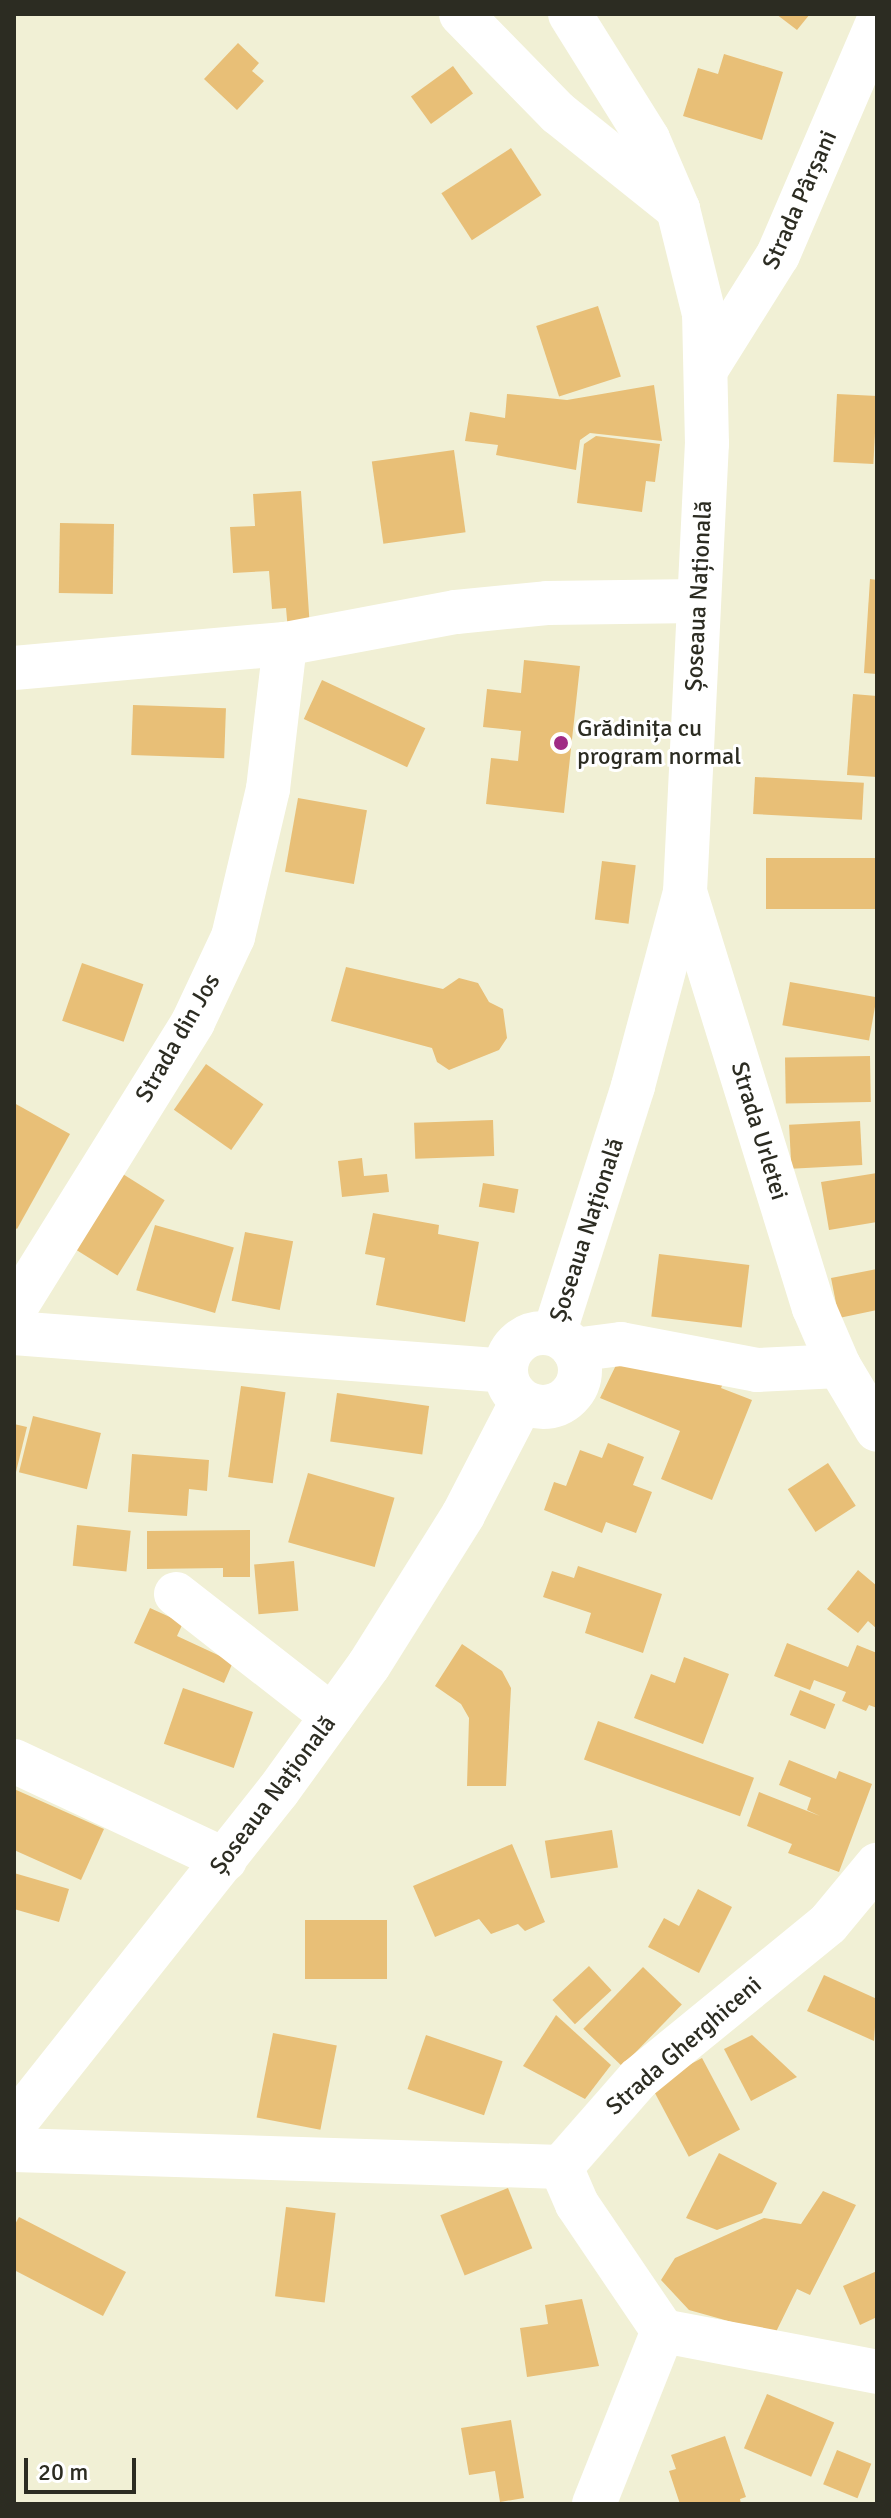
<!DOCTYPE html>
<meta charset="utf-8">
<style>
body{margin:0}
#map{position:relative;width:891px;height:2518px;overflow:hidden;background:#f1f0d5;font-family:Signika,sans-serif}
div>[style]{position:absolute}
.building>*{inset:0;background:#e8bf77;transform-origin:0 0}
.street>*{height:44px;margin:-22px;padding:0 22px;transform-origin:22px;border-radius:22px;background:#fff}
.secondary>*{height:44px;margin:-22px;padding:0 22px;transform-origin:22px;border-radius:22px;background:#fff}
.secondary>.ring{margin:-22px;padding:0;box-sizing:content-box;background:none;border:44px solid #fff;border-radius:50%}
.dots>*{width:22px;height:22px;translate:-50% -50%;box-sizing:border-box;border:4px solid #fff;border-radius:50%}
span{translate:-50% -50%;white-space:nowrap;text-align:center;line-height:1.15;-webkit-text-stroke:6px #fff;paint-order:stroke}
.street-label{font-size:24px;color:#2c2c22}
.poi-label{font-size:24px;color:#2c2c22}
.left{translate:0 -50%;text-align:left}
.frame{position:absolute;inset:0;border:16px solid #2c2c22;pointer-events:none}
.scale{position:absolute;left:24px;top:2458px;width:112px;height:36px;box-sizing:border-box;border:4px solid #2c2c22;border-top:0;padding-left:10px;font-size:24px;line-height:28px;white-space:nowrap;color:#2c2c22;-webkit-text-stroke:6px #fff;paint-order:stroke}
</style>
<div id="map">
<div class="building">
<i style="clip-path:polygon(776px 14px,810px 14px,797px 30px)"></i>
<i style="clip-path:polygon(238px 43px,259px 63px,252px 71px,264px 81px,237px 110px,204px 79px)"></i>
<i style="clip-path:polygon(724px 54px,783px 72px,762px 140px,683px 116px,698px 68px,718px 74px)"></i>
<i style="left:453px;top:66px;width:34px;height:52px;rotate:54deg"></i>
<i style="left:511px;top:148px;width:56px;height:83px;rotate:57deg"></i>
<i style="left:598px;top:306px;width:74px;height:65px;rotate:72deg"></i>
<i style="clip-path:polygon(654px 385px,662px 441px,590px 433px,580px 440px,576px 470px,496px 455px,498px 445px,465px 441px,470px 412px,505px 418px,507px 394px,567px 400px)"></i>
<i style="left:837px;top:394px;width:40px;height:68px;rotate:3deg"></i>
<i style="clip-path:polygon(596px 436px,660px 444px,655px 482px,646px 481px,642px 512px,577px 503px,584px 444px)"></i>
<i style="left:454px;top:450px;width:83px;height:83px;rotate:82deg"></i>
<i style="clip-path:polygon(301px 491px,310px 629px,288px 631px,286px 608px,272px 609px,269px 571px,233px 573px,230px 527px,255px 526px,253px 494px)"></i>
<i style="left:60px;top:523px;width:54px;height:70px;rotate:1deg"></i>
<i style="clip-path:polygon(870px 579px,877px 580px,877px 674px,864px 673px)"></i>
<i style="clip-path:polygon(524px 660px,580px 666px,564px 813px,486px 804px,491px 758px,518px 761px,521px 731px,483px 727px,487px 689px,521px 693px)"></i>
<i style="left:322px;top:680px;width:114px;height:43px;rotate:25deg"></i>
<i style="clip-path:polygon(853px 694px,877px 696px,877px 777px,847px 775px)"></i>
<i style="left:133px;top:705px;width:93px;height:50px;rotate:2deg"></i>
<i style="left:755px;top:777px;width:109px;height:37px;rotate:3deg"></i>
<i style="left:298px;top:798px;width:70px;height:75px;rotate:10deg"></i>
<i style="left:877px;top:858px;width:51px;height:111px;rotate:90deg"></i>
<i style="left:602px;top:861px;width:34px;height:59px;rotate:7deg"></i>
<i style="left:82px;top:963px;width:65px;height:61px;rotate:19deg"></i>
<i style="clip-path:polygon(346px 967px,443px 989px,459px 978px,478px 983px,489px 1002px,503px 1009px,507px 1038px,499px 1050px,449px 1070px,437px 1062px,432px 1048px,331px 1021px)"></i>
<i style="left:790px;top:982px;width:88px;height:44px;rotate:10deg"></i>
<i style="left:870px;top:1056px;width:46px;height:85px;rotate:89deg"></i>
<i style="left:206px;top:1064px;width:70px;height:56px;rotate:35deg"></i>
<i style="clip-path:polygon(14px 1103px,70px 1134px,17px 1229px,14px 1227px)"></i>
<i style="left:493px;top:1120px;width:36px;height:79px;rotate:88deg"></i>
<i style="left:860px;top:1121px;width:44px;height:71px;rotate:87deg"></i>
<i style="clip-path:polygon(362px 1158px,364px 1176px,387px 1174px,389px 1192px,342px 1197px,338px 1161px)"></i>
<i style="left:118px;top:1171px;width:55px;height:89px;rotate:32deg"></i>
<i style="clip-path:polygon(877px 1173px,877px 1222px,829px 1230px,821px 1182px)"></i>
<i style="left:483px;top:1183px;width:36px;height:24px;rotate:10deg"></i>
<i style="clip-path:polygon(373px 1213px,439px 1225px,438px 1234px,479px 1242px,465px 1322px,376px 1305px,385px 1258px,365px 1254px)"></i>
<i style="left:155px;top:1225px;width:82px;height:68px;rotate:16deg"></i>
<i style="left:245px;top:1232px;width:49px;height:70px;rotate:11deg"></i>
<i style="left:659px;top:1254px;width:91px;height:63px;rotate:7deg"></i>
<i style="clip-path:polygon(877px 1269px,877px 1310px,839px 1318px,831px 1278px)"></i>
<i style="clip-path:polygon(619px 1359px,725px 1379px,721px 1388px,752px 1400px,712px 1500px,661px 1479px,680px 1431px,600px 1398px)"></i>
<i style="left:241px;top:1386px;width:45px;height:92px;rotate:8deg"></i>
<i style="left:337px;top:1393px;width:93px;height:49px;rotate:8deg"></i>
<i style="left:33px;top:1416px;width:70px;height:58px;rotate:14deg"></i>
<i style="clip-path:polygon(14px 1424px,27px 1427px,15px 1476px,14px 1476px)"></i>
<i style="clip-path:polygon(608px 1443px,644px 1457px,633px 1485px,652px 1492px,636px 1533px,606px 1522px,602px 1533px,544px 1510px,554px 1482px,566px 1486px,580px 1450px,602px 1458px)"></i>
<i style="clip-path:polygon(132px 1454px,209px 1460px,207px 1491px,189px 1489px,187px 1516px,128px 1512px)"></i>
<i style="left:828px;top:1463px;width:51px;height:48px;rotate:57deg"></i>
<i style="left:308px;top:1473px;width:90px;height:72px;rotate:16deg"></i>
<i style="left:77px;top:1525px;width:54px;height:41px;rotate:6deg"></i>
<i style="clip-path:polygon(250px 1530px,250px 1577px,223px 1577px,223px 1568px,147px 1569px,147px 1531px)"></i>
<i style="left:294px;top:1561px;width:50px;height:40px;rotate:85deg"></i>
<i style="clip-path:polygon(578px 1566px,662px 1594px,643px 1653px,585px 1633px,591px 1613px,543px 1597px,552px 1571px,574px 1578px)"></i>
<i style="clip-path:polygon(858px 1570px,877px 1586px,877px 1629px,868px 1621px,858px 1633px,827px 1609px)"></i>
<i style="clip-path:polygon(150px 1608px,183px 1623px,177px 1636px,233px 1662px,224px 1683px,134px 1643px)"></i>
<i style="clip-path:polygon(787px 1643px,848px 1667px,857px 1645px,877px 1653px,877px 1708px,869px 1705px,866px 1711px,842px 1701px,846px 1692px,814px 1680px,810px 1690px,774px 1676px)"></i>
<i style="clip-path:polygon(462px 1644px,502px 1671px,511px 1688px,506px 1786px,467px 1786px,469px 1718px,461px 1704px,435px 1686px)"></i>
<i style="clip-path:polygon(684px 1657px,729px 1674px,703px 1744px,634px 1718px,651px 1674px,675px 1683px)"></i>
<i style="left:183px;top:1688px;width:74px;height:59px;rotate:19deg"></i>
<i style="left:800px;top:1690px;width:38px;height:27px;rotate:22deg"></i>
<i style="left:598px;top:1721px;width:166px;height:41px;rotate:20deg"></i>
<i style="clip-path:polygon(789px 1760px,836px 1779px,839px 1771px,872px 1784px,839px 1872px,788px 1853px,792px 1844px,747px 1826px,759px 1792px,820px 1816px,807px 1810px,811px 1798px,779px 1785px)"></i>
<i style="clip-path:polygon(14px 1789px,104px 1829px,81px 1880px,14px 1850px)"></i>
<i style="left:612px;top:1830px;width:38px;height:68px;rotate:81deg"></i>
<i style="clip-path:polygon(512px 1844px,545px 1922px,525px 1931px,518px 1924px,491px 1934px,479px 1919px,435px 1937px,413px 1886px)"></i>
<i style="clip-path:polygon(14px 1873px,69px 1889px,59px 1922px,14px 1909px)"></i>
<i style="clip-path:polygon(698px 1889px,732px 1907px,699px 1973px,648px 1947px,664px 1918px,679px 1926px)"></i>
<i style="left:387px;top:1920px;width:59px;height:82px;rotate:90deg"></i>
<i style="left:589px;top:1966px;width:33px;height:50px;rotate:47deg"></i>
<i style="left:643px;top:1967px;width:54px;height:86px;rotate:44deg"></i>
<i style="clip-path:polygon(824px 1975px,877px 1999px,874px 2041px,807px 2011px)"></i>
<i style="clip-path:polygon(556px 2015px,611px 2065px,585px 2099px,523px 2066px)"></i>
<i style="left:273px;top:2033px;width:65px;height:86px;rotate:11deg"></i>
<i style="left:426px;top:2035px;width:81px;height:57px;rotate:19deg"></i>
<i style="clip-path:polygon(752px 2035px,797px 2077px,751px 2101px,724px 2049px)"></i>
<i style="left:702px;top:2058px;width:81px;height:58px;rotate:62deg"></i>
<i style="clip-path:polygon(719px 2153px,777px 2183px,762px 2213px,717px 2230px,686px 2218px)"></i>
<i style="left:508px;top:2188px;width:65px;height:73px;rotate:68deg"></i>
<i style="clip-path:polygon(823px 2191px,856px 2205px,810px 2295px,797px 2289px,775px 2334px,689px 2310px,661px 2280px,675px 2258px,764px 2218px,801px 2224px)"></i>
<i style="left:286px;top:2207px;width:50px;height:90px;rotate:7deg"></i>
<i style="clip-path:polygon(19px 2217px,126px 2272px,103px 2316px,14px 2270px,14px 2226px)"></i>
<i style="clip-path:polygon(877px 2271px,877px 2317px,860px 2325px,843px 2286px)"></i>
<i style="clip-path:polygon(582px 2299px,599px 2366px,527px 2377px,520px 2328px,548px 2324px,545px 2305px)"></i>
<i style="left:767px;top:2394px;width:73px;height:59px;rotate:23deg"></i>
<i style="clip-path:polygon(511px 2420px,524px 2498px,500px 2502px,495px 2471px,469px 2475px,461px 2428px)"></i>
<i style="clip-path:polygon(725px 2436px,746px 2497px,740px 2499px,741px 2504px,680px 2504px,669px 2471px,676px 2469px,671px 2455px)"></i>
<i style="left:837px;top:2450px;width:37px;height:37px;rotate:22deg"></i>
</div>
<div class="street">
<i style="left:461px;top:14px;width:139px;rotate:45.6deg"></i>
<i style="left:558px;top:113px;width:154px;rotate:38.7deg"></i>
<i style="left:707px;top:368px;width:133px;rotate:-57.9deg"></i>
<i style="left:778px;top:255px;width:251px;rotate:-66.8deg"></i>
<i style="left:14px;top:668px;width:272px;rotate:-5.1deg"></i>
<i style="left:285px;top:644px;width:174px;rotate:-10.6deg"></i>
<i style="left:456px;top:612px;width:91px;rotate:-5.6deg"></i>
<i style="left:547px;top:603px;width:151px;rotate:-0.8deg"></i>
<i style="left:14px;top:1310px;width:339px;rotate:-58.1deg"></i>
<i style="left:193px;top:1022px;width:94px;rotate:-64.8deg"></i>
<i style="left:233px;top:937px;width:152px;rotate:-76.7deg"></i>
<i style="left:268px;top:789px;width:146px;rotate:-83.3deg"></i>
<i style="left:574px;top:1350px;width:47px;rotate:-7.3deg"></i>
<i style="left:621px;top:1344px;width:138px;rotate:10.8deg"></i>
<i style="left:757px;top:1370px;width:82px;rotate:-2.8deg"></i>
<i style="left:176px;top:1594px;width:198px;rotate:38deg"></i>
<i style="left:14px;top:1761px;width:233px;rotate:25.1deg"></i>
<i style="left:14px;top:2150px;width:547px;rotate:1.78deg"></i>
<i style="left:561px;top:2167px;width:117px;rotate:-48.8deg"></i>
<i style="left:638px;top:2079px;width:245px;rotate:-39.2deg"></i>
<i style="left:828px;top:1924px;width:77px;rotate:-50.3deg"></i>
<i style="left:561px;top:2167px;width:40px;rotate:66.6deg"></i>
<i style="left:577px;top:2204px;width:153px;rotate:55.9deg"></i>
<i style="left:663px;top:2331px;width:218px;rotate:10.8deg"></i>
<i style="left:594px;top:2504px;width:186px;rotate:-68.3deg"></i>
</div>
<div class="secondary">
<i style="left:686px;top:895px;width:432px;rotate:72.8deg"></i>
<i style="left:814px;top:1308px;width:63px;rotate:66.7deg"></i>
<i style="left:839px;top:1366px;width:74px;rotate:59.3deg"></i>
<i style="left:14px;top:1333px;width:492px;rotate:4.4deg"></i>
<i class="ring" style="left:506px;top:1333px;width:30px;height:30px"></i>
<i style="left:554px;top:1334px;width:260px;rotate:-72.3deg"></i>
<i style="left:633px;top:1086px;width:201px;rotate:-75deg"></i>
<i style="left:685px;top:892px;width:449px;rotate:-87.2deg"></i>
<i style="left:707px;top:444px;width:130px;rotate:-91.3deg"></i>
<i style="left:704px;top:314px;width:108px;rotate:-103.9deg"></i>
<i style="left:678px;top:209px;width:76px;rotate:-113.2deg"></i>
<i style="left:648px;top:139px;width:147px;rotate:-122deg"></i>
<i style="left:14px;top:2124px;width:425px;rotate:-51.6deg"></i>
<i style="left:278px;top:1791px;width:155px;rotate:-54.2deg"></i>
<i style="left:369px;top:1665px;width:177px;rotate:-57.9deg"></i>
<i style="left:463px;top:1515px;width:128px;rotate:-62.6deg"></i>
</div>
<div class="dots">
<i style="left:561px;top:743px;background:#a02b85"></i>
</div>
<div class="street-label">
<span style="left:800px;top:200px;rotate:-66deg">Strada Pârșani</span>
<span style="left:699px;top:596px;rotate:-87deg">Șoseaua Națională</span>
<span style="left:178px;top:1038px;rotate:-60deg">Strada din Jos</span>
<span style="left:759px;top:1131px;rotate:73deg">Strada Urletei</span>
<span style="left:587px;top:1230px;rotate:-72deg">Șoseaua Națională</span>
<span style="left:273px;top:1795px;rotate:-53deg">Șoseaua Națională</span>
<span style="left:684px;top:2046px;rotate:-41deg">Strada Gherghiceni</span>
</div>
<div class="poi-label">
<span class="left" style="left:577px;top:743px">Grădinița cu<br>program normal</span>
</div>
<div class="frame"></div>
<div class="scale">20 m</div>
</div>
